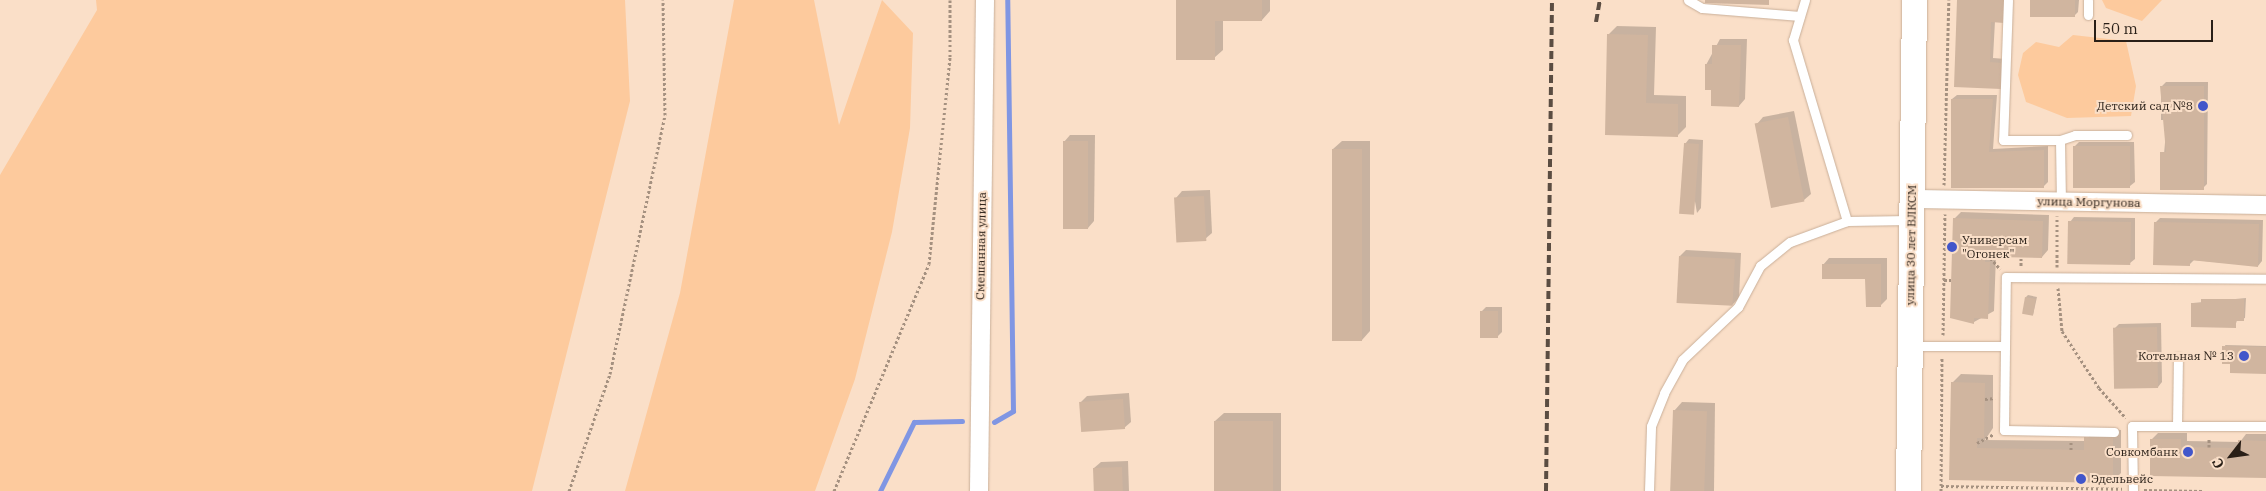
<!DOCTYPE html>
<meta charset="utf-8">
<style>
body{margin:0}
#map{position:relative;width:2266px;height:491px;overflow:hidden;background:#fadfc8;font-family:"IBM Plex Serif",serif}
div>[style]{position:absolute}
.green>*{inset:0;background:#fdca9d}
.shadow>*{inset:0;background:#0003}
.stream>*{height:5px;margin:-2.5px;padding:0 2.5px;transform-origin:2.5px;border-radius:2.5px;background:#8096e3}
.building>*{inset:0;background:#d0b59f;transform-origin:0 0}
.path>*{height:3px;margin-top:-1.5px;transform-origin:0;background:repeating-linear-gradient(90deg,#a59180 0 2.5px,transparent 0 5px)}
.roads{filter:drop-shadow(0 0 1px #c9af99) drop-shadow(0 0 1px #c9af99)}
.service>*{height:9px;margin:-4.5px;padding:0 4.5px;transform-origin:4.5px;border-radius:4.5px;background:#fff}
.minor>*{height:18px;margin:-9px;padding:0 9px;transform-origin:9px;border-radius:9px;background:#fff}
.secondary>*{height:25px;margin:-12.5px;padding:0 12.5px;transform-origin:12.5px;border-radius:12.5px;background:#fff}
.rail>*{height:4px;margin-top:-2px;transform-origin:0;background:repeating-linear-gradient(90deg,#5b4d42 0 8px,transparent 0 12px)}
.dots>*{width:14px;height:14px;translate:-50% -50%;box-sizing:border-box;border:2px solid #fadfc8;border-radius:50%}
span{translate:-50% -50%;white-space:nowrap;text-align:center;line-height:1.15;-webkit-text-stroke:4px #fadfc8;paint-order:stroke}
.poi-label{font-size:12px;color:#291f17}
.right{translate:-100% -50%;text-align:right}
.left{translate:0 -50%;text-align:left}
.street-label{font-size:12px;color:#291f17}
.north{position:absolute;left:2206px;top:431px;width:50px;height:50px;-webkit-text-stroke:4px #fadfc8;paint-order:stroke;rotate:240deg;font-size:14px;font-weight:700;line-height:20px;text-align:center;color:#291f17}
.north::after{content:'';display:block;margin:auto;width:18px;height:22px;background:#291f17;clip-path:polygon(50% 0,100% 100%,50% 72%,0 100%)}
.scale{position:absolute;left:2094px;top:20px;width:119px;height:22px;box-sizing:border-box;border:2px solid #291f17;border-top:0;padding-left:6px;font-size:15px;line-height:18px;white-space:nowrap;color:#291f17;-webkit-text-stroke:4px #fadfc8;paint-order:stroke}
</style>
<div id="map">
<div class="green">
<i style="clip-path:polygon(96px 0,625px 0,630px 101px,532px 491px,0 491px,0 175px,97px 10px)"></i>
<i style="clip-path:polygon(734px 0,814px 0,839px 125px,882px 0,913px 33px,910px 128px,892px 232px,855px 379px,815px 491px,625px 491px,680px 293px)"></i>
<i style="clip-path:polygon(2102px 0,2162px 0,2142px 21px,2106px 8px)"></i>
<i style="clip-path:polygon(2073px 35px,2126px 41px,2136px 86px,2131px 116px,2067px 118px,2026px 102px,2018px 75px,2023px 53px,2036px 42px,2059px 47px)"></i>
</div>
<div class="shadow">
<i style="clip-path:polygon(1178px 0,1270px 0,1270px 11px,1262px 20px,1223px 19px,1223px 50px,1214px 58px)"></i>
<i style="clip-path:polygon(1958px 0,1995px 21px,1993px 58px,2006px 59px,2001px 87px)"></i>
<i style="clip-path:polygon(2031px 0,2079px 0,2078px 12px,2074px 16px)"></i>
<i style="clip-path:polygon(1617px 26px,1656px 27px,1654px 95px,1686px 96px,1686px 127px,1677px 136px,1606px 134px,1609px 34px)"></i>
<i style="clip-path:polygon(1720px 39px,1747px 39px,1745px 99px,1739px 106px,1706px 65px)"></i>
<i style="clip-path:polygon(2166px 82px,2208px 82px,2207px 184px,2203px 188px,2161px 188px,2167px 120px,2161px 120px,2161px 87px)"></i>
<i style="clip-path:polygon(1957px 95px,1997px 95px,1993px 149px,2048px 146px,2048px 182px,2044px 186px,1953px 187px,1952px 99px)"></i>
<i style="clip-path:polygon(1794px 111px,1811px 194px,1804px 200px,1757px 124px,1763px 117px)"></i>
<i style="clip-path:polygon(1070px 135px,1095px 135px,1094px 221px,1088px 228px,1064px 142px)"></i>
<i style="clip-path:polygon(1689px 139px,1703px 140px,1701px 208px,1697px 213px,1685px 144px)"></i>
<i style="clip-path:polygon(1342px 141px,1370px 141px,1370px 331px,1362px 340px,1333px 149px)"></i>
<i style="clip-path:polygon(2079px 142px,2134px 142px,2135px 182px,2130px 186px,2075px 146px)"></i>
<i style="clip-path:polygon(1210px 190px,1212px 233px,1205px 239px,1176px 198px,1182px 191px)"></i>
<i style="clip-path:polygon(1961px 212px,2049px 215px,2048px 250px,2042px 257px,1996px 255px,1994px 311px,1974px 322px,1954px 219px)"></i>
<i style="clip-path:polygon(2074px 217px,2135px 218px,2135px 259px,2130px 263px,2070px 222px)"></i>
<i style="clip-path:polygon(2160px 218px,2263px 220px,2262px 261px,2258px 266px,2194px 260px,2190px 264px,2156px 222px)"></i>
<i style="clip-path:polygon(1686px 250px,1741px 253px,1739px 298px,1732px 305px,1680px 256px)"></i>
<i style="clip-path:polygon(1829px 258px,1887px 258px,1887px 299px,1880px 306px,1867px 277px,1823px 265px)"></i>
<i style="clip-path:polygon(2028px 295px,2037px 297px,2033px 315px,2026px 297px)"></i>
<i style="clip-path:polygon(2246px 298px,2245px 318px,2237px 320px,2235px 327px,2193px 303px)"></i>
<i style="clip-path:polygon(1486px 307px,1502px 307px,1502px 332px,1497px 337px,1482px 311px)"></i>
<i style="clip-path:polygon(2161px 323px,2162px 382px,2158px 387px,2115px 328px,2119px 324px)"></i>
<i style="clip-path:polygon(2225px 345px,2266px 346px,2266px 373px,2231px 363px)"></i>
<i style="clip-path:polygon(1961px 374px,1993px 375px,1993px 428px,1985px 440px,2086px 441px,2094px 429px,2121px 430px,2121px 473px,2112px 482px,1950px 479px,1952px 383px)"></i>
<i style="clip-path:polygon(1129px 393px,1131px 422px,1124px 428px,1080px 403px,1087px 396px)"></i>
<i style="clip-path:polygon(1682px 402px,1715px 403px,1714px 491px,1672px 491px,1674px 411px)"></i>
<i style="clip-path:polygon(1224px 413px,1281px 413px,1281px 491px,1215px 491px,1215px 421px)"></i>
<i style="clip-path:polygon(2158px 433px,2187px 433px,2187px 441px,2240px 442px,2246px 434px,2266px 434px,2266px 476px,2152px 439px)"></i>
<i style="clip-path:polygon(1128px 461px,1129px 491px,1095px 491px,1094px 468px,1101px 462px)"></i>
</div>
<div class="stream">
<i style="left:994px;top:422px;width:22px;rotate:-30deg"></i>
<i style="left:1013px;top:411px;width:411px;rotate:-90.8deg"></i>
<i style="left:880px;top:491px;width:77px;rotate:-63.8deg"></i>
<i style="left:914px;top:422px;width:48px;rotate:-1.2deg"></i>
</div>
<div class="building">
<i style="clip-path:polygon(1176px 0,1262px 0,1262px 21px,1215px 21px,1215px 60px,1176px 60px)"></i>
<i style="clip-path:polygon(1705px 0,1769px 0,1769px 5px,1705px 3px)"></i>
<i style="clip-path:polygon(1957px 0,2005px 0,2004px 23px,1991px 22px,1990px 62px,2002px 63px,2001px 89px,1954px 87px)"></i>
<i style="left:2030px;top:0;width:45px;height:17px"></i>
<i style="clip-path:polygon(1607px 34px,1648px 35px,1646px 103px,1678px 104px,1678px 137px,1605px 135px)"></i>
<i style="clip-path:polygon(1712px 45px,1741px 45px,1739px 107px,1711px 106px,1711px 90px,1705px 90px,1705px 64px,1712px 64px)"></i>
<i style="clip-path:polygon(2160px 86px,2204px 86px,2204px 190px,2160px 190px,2160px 152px,2166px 152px)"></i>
<i style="clip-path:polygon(1951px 99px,1993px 99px,1989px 152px,2044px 150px,2044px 188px,1951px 188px)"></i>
<i style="left:1788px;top:117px;width:86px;height:34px;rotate:79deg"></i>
<i style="left:1063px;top:141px;width:25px;height:88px"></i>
<i style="left:1684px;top:143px;width:15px;height:71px;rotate:4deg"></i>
<i style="left:2073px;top:146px;width:57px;height:42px"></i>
<i style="left:1332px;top:149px;width:30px;height:192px"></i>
<i style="left:1204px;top:196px;width:45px;height:30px;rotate:87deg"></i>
<i style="clip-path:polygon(1953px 218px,2043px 221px,2042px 258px,1996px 257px,1990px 252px,1985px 256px,1985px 262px,1990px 262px,1988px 319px,1974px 318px,1974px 324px,1950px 318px)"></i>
<i style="left:2068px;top:221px;width:63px;height:43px;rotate:1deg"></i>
<i style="clip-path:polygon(2154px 222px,2259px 224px,2258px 267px,2190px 260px,2190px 266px,2153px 265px)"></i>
<i style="left:1679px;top:256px;width:56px;height:47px;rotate:3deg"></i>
<i style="clip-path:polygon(1822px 264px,1881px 264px,1881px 307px,1866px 307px,1865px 279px,1822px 279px)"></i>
<i style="left:2025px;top:297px;width:11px;height:17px;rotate:10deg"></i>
<i style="clip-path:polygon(2201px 299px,2244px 299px,2244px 321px,2236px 321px,2236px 328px,2191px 327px,2191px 303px,2201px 303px)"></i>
<i style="left:1480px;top:311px;width:18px;height:27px"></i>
<i style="left:2157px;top:327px;width:61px;height:44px;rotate:89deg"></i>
<i style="clip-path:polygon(2222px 346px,2266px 347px,2266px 374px,2230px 373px,2230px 364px,2222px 364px)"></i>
<i style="clip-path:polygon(1951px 382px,1985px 383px,1984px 438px,1977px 438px,1977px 448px,2084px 450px,2084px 437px,2113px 438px,2113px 483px,1949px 480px)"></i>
<i style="left:1123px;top:399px;width:30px;height:44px;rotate:86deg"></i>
<i style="left:1673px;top:410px;width:34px;height:81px;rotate:2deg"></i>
<i style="left:1214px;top:421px;width:59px;height:70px"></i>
<i style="clip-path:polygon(2150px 439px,2181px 439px,2181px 447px,2238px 448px,2238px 440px,2266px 441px,2266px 478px,2150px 476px)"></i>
<i style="left:1122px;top:467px;width:24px;height:29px;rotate:88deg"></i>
</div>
<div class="path">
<i style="left:1944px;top:185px;width:185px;rotate:-88.5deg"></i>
<i style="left:1945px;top:246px;width:7px;rotate:8deg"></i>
<i style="left:1987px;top:254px;width:20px;rotate:49deg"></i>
<i style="left:2021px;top:258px;width:9px;rotate:90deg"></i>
<i style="left:2057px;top:267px;width:51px;rotate:-90deg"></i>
<i style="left:1944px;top:280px;width:7px"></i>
<i style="left:2058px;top:288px;width:43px;rotate:84.7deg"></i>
<i style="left:2062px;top:331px;width:68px;rotate:57deg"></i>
<i style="left:2099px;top:388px;width:40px;rotate:48deg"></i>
<i style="left:1943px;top:335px;width:121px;rotate:-89.1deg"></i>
<i style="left:2158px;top:358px;width:9px"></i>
<i style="left:1985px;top:399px;width:10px;rotate:-6deg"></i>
<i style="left:2071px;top:442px;width:8px;rotate:90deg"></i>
<i style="left:1977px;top:443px;width:19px;rotate:-28deg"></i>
<i style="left:2209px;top:447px;width:9px;rotate:-90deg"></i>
<i style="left:1941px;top:486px;width:181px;rotate:0.9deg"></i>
<i style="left:2144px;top:490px;width:59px;rotate:1deg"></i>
<i style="left:569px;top:491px;width:124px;rotate:-70.7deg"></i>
<i style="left:610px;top:374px;width:265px;rotate:-78deg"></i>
<i style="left:665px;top:115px;width:115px;rotate:-91deg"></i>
<i style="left:834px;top:491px;width:246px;rotate:-67.3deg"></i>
<i style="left:929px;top:264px;width:208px;rotate:-84.2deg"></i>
<i style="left:950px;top:57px;width:57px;rotate:-90deg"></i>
<i style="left:1941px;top:491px;width:134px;rotate:-89.6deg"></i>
</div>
<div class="roads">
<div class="service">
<i style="left:1688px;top:0;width:16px;rotate:30deg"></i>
<i style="left:1702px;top:8px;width:98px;rotate:4.7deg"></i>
<i style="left:1805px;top:0;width:42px;rotate:106.7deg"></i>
<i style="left:1793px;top:40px;width:189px;rotate:73.4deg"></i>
<i style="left:2008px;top:0;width:140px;rotate:92deg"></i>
<i style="left:2003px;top:140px;width:57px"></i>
<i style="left:2060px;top:140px;width:62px;rotate:89.1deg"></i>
<i style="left:2088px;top:0;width:15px;rotate:90deg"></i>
<i style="left:2060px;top:140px;width:16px;rotate:-18deg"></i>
<i style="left:2075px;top:135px;width:52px"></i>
<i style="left:1911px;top:346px;width:94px"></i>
<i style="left:2177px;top:426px;width:69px;rotate:-89.2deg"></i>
<i style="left:2114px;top:432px;width:110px;rotate:-179deg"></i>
<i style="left:2004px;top:430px;width:153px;rotate:-89.3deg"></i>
<i style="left:2006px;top:277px;width:260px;rotate:0.4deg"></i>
<i style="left:1649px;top:491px;width:65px;rotate:-88.2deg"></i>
<i style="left:1651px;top:426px;width:35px;rotate:-68deg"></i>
<i style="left:1664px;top:393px;width:38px;rotate:-61deg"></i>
<i style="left:1682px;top:360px;width:77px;rotate:-43.4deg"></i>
<i style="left:1738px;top:307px;width:47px;rotate:-61.8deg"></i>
<i style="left:1760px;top:266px;width:38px;rotate:-39deg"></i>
<i style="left:1790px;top:242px;width:61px;rotate:-20.2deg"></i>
<i style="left:1847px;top:221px;width:62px;rotate:-0.9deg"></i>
<i style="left:2133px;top:491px;width:65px;rotate:-90.9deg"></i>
<i style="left:2132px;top:426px;width:134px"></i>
</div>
<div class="minor">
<i style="left:1912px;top:199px;width:354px;rotate:1deg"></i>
<i style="left:979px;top:491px;width:491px;rotate:-89.3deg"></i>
</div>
<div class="secondary">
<i style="left:1908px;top:491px;width:491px;rotate:-89.3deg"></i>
</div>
</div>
<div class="rail">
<i style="left:1596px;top:22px;width:22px;rotate:-80deg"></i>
<i style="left:1546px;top:491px;width:491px;rotate:-89.3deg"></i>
</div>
<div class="dots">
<i style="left:2203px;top:106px;background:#4256ca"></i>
<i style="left:1952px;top:247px;background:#4256ca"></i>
<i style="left:2244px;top:356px;background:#4256ca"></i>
<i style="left:2188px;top:452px;background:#4256ca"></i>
<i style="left:2081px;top:479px;background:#4256ca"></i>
</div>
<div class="poi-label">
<span class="right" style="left:2193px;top:106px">Детский сад №8</span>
<span class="left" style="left:1962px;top:247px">Универсам<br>"Огонек"</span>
<span class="right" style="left:2234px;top:356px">Котельная № 13</span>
<span class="right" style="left:2178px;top:452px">Совкомбанк</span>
<span class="left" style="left:2091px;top:479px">Эдельвейс</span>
</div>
<div class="street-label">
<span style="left:2089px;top:202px;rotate:1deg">улица Моргунова</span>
<span style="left:1911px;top:245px;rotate:-89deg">улица 30 лет ВЛКСМ</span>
<span style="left:981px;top:246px;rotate:-89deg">Смешанная улица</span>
</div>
<div class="north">С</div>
<div class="scale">50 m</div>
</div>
